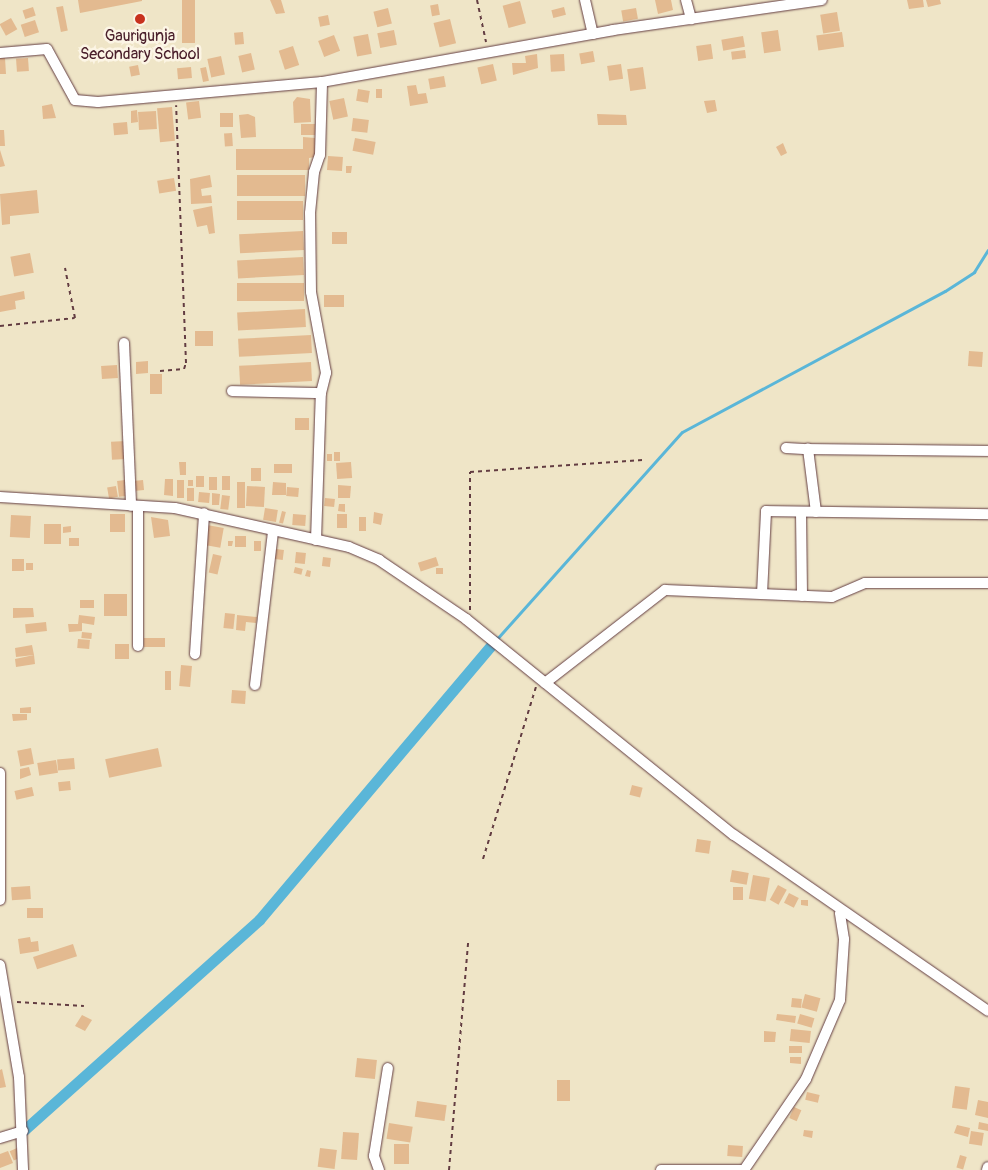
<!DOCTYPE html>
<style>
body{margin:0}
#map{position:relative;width:988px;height:1170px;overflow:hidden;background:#efe5c7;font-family:Pangolin,sans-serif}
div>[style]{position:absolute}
.stream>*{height:3px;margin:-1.5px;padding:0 1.5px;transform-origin:1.5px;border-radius:1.5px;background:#5ab6d8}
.canal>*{height:11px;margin:-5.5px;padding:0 5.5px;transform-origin:5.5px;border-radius:5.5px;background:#5ab6d8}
.building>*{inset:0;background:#e3ba90;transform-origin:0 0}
.path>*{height:2px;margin-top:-1px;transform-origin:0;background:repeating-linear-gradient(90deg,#633d42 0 4px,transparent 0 8px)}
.roads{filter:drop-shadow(0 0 1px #633d42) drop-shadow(0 0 1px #633d42)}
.minor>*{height:10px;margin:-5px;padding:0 5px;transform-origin:5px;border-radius:5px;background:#fff}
.dots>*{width:14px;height:14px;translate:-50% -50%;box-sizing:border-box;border:2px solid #fcf5e5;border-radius:50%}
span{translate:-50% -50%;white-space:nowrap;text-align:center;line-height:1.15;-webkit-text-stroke:5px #fcf5e5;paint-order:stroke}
.poi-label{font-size:16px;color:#4a1f2b}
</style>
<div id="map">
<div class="stream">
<i style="left:495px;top:641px;width:280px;rotate:-48.2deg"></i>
<i style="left:682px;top:432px;width:298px;rotate:-28.2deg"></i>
<i style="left:945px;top:291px;width:35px;rotate:-33deg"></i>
<i style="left:974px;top:272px;width:26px;rotate:-58deg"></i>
</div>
<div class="canal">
<i style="left:23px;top:1131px;width:317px;rotate:-41.8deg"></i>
<i style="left:259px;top:920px;width:365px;rotate:-49.8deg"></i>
</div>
<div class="building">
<i style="clip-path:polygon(78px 0,142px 0,142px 1px,80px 13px)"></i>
<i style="left:182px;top:0;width:13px;height:43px"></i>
<i style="clip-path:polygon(270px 0,281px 0,285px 13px,276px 14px)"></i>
<i style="clip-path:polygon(655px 0,671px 0,673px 10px,658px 14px)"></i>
<i style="clip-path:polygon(907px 0,923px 0,924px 7px,909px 9px)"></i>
<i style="clip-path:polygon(926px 0,940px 0,941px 4px,928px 7px)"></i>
<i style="left:520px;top:1px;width:23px;height:18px;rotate:75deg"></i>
<i style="left:438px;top:4px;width:11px;height:8px;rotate:80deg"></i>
<i style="left:63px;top:6px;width:25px;height:7px;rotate:79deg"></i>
<i style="left:33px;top:7px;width:9px;height:11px;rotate:72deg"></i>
<i style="left:564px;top:7px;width:8px;height:13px;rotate:76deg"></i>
<i style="left:388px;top:8px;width:16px;height:15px;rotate:76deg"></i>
<i style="left:636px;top:8px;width:11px;height:15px;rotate:80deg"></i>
<i style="left:837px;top:12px;width:19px;height:17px;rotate:81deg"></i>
<i style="left:328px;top:15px;width:10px;height:10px;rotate:79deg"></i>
<i style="left:11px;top:18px;width:13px;height:13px;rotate:61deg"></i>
<i style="left:450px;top:19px;width:25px;height:17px;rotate:76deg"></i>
<i style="left:35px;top:20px;width:13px;height:15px;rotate:72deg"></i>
<i style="left:394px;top:30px;width:15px;height:17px;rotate:79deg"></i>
<i style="left:778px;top:30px;width:21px;height:17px;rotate:82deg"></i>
<i style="left:243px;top:32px;width:12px;height:9px;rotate:85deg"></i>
<i style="left:842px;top:32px;width:15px;height:26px;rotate:82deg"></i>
<i style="left:368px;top:34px;width:20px;height:15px;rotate:79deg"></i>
<i style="left:334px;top:35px;width:17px;height:17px;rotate:69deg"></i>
<i style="left:743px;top:36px;width:11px;height:22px;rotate:80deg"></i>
<i style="left:711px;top:44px;width:15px;height:15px;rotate:82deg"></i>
<i style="left:293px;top:46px;width:20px;height:15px;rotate:72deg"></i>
<i style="left:745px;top:50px;width:8px;height:14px;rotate:83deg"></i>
<i style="left:593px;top:51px;width:11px;height:14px;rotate:80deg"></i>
<i style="left:251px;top:53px;width:17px;height:13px;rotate:77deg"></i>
<i style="clip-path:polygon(537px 54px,538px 68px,513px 75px,512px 63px,526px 63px,525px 56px)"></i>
<i style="left:564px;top:54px;width:17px;height:14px;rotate:87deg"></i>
<i style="left:221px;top:56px;width:19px;height:14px;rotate:78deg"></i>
<i style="clip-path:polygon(0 58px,5px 58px,6px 74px,0 74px)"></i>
<i style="left:28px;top:58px;width:13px;height:12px;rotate:86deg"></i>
<i style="left:493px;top:64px;width:17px;height:16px;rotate:77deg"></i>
<i style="left:621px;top:64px;width:15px;height:14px;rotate:82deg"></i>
<i style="left:138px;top:65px;width:10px;height:9px;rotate:79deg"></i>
<i style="left:191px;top:67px;width:11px;height:14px;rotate:85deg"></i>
<i style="left:206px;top:67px;width:14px;height:6px;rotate:78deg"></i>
<i style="left:643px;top:67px;width:22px;height:16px;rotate:82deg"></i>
<i style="left:444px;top:76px;width:11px;height:16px;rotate:80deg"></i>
<i style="clip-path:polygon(416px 85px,418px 94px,426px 93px,428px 103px,410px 106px,407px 86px)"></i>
<i style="left:358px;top:89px;width:12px;height:12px;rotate:9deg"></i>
<i style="left:376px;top:89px;width:6px;height:9px"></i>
<i style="clip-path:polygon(297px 97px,310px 99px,311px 122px,294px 123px,293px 102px)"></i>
<i style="left:344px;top:98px;width:19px;height:15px;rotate:78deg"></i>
<i style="clip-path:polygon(715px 100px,717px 111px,707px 113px,704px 101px)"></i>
<i style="left:199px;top:101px;width:17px;height:13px;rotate:83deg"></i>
<i style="clip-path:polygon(52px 104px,56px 118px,43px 119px,42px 106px)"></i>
<i style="left:172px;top:107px;width:34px;height:15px;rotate:85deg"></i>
<i style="clip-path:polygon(137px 110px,138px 122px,131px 123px,131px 111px)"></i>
<i style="left:156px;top:111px;width:18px;height:18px;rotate:87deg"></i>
<i style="left:233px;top:113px;width:14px;height:13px;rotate:90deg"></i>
<i style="clip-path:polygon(248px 114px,255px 117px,256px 137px,241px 138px,239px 115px)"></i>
<i style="clip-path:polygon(597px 114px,626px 115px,627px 125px,598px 125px)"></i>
<i style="left:353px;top:118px;width:16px;height:13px;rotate:7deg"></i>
<i style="left:127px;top:122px;width:12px;height:14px;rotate:85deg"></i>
<i style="left:301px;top:124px;width:14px;height:11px"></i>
<i style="clip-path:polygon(0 130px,4px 130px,5px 146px,0 146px)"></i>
<i style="left:232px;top:133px;width:13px;height:8px;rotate:86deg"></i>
<i style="clip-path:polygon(303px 137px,315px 138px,315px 157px,309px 158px,309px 170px,236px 170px,236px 149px,303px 149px)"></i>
<i style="left:355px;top:138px;width:21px;height:13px;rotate:11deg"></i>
<i style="clip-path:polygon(783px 143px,787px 153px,781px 156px,776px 147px)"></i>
<i style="clip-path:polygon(0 150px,5px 166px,0 167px)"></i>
<i style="left:328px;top:156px;width:15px;height:14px;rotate:4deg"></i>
<i style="clip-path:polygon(346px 166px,352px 166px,351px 173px,346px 173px)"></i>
<i style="clip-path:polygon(210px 175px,212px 187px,201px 189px,202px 196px,211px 195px,212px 203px,191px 204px,190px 179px)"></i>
<i style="left:237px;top:175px;width:68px;height:21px"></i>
<i style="left:174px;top:178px;width:13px;height:17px;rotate:81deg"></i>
<i style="clip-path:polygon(37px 190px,39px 213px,10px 216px,10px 224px,2px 225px,0 194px)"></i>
<i style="left:303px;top:201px;width:19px;height:66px;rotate:90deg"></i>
<i style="clip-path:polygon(212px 206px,215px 233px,209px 234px,207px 225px,197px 227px,193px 210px)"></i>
<i style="left:303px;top:231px;width:19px;height:64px;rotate:87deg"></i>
<i style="left:332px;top:232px;width:15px;height:12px"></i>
<i style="left:30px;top:253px;width:20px;height:20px;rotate:79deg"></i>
<i style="left:303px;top:257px;width:18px;height:66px;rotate:87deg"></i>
<i style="left:304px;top:283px;width:18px;height:67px;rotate:90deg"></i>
<i style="clip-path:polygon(24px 291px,25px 299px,15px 301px,16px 309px,0 312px,0 296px)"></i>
<i style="left:324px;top:295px;width:20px;height:12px"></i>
<i style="left:305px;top:309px;width:18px;height:68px;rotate:87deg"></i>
<i style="left:195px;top:331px;width:18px;height:15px"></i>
<i style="left:311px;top:335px;width:18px;height:73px;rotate:87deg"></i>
<i style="left:969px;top:351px;width:14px;height:15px;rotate:4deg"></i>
<i style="clip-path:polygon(148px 361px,148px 373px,136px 374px,136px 362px)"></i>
<i style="left:311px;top:362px;width:19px;height:72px;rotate:87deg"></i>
<i style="left:117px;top:365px;width:13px;height:16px;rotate:86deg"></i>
<i style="left:150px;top:374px;width:12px;height:20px"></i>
<i style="left:295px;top:418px;width:14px;height:12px"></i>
<i style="left:126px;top:441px;width:18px;height:15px;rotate:87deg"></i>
<i style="left:334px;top:452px;width:6px;height:9px"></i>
<i style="left:327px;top:454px;width:5px;height:7px"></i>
<i style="clip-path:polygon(179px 462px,186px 462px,186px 475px,180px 475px)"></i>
<i style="left:351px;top:462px;width:16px;height:15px;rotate:86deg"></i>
<i style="left:292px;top:464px;width:9px;height:18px;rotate:90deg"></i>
<i style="left:251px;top:468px;width:10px;height:13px"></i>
<i style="left:196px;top:476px;width:8px;height:11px"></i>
<i style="left:222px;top:476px;width:8px;height:14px"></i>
<i style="left:209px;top:477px;width:8px;height:13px"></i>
<i style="clip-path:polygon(165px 479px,173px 479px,173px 496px,164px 495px)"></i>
<i style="left:125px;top:480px;width:16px;height:8px;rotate:83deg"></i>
<i style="left:143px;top:480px;width:10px;height:10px;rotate:84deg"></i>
<i style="left:177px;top:480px;width:7px;height:18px"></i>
<i style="left:188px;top:480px;width:5px;height:6px"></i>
<i style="left:237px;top:482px;width:8px;height:26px"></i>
<i style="clip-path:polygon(273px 482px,286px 483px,286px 495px,272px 495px)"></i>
<i style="clip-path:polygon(338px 485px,351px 486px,350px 498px,338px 498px)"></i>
<i style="left:116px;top:486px;width:11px;height:9px;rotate:80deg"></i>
<i style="left:247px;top:486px;width:18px;height:20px;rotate:3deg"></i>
<i style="left:287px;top:487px;width:12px;height:9px;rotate:5deg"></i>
<i style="left:187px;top:488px;width:7px;height:13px"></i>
<i style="left:199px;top:492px;width:11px;height:10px;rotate:5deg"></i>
<i style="clip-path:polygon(212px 493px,220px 494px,219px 505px,212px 505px)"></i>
<i style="left:222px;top:495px;width:8px;height:14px;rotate:7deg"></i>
<i style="left:325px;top:498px;width:10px;height:8px;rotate:6deg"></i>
<i style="clip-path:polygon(339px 504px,345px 504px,345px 512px,338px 511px)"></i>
<i style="left:265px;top:508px;width:13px;height:12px;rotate:9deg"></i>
<i style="left:282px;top:511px;width:4px;height:12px;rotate:14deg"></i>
<i style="clip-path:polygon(374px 512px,383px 514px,381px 525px,373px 523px)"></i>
<i style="left:110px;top:514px;width:15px;height:18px"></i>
<i style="left:293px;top:514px;width:13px;height:11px;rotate:4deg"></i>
<i style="left:337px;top:514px;width:10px;height:14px"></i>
<i style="left:11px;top:515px;width:20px;height:22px;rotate:3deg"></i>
<i style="clip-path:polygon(151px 517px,168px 520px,170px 536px,154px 538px)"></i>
<i style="left:359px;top:517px;width:7px;height:14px"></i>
<i style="left:44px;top:524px;width:17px;height:20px"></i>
<i style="left:207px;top:525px;width:17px;height:20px;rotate:10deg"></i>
<i style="clip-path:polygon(71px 526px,71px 532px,63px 533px,63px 527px)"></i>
<i style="left:235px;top:536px;width:11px;height:11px"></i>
<i style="left:69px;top:538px;width:10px;height:8px"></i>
<i style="clip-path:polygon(228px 541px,233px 541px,232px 546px,228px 546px)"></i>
<i style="left:254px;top:541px;width:7px;height:10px"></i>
<i style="left:276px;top:549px;width:8px;height:10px;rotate:7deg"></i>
<i style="left:296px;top:552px;width:10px;height:11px;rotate:6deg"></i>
<i style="left:213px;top:554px;width:9px;height:19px;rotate:13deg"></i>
<i style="left:323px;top:557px;width:8px;height:9px;rotate:7deg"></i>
<i style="left:436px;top:557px;width:9px;height:19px;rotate:72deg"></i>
<i style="left:24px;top:559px;width:12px;height:12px;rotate:90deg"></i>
<i style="left:26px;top:563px;width:7px;height:7px"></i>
<i style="left:295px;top:567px;width:8px;height:6px;rotate:14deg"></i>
<i style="left:436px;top:568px;width:7px;height:6px"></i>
<i style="clip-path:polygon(307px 570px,311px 571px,310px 577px,305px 576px)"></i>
<i style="left:104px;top:594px;width:23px;height:22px"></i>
<i style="left:94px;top:600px;width:8px;height:14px;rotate:90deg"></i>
<i style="clip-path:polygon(13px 608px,33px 608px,34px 617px,13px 618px)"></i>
<i style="left:225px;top:613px;width:10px;height:15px;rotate:6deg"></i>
<i style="clip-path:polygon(79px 615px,95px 617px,94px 625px,82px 623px,82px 631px,69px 632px,68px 624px,78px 624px)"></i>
<i style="clip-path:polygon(237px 615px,257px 617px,256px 623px,246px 622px,245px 631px,236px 630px)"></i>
<i style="left:46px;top:622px;width:9px;height:21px;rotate:84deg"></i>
<i style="left:82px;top:632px;width:10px;height:6px;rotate:6deg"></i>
<i style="left:165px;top:638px;width:9px;height:21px;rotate:90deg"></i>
<i style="left:78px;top:639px;width:12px;height:9px;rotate:5deg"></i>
<i style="left:129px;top:644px;width:15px;height:14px;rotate:90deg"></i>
<i style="clip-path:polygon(32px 645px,34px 655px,16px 657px,15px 648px)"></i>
<i style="clip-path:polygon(34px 655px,35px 664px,16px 667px,15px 659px)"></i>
<i style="left:181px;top:665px;width:11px;height:21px;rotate:5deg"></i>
<i style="left:165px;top:671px;width:6px;height:19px"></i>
<i style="left:232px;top:690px;width:14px;height:13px;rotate:4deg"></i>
<i style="clip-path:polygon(31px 707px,31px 713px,20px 713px,20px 708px)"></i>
<i style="clip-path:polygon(12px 714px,27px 714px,27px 720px,13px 721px)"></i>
<i style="left:31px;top:748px;width:16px;height:14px;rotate:79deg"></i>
<i style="left:158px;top:748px;width:19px;height:54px;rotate:78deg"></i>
<i style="left:74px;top:758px;width:11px;height:17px;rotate:85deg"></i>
<i style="left:56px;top:760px;width:13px;height:19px;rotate:81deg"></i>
<i style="clip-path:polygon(29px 767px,31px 775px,20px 779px,20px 769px)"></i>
<i style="left:70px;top:781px;width:9px;height:12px;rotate:84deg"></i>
<i style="left:632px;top:785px;width:11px;height:10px;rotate:15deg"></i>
<i style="left:32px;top:787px;width:9px;height:18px;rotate:77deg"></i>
<i style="left:697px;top:839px;width:14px;height:13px;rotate:8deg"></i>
<i style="left:732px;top:870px;width:17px;height:12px;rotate:10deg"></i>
<i style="left:753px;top:875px;width:17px;height:24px;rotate:10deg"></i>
<i style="left:778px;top:885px;width:10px;height:17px;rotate:29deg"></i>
<i style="left:30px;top:886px;width:13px;height:19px;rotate:86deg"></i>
<i style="left:733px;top:887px;width:10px;height:13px"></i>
<i style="left:789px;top:893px;width:11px;height:11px;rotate:27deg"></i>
<i style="clip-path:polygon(801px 900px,808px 900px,808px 906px,801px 905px)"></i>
<i style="left:27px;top:908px;width:16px;height:10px"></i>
<i style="clip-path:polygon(30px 937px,31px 942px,38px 941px,39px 951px,20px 954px,18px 939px)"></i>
<i style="left:73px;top:944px;width:13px;height:42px;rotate:72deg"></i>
<i style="left:805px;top:994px;width:16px;height:14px;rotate:15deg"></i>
<i style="left:792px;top:998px;width:10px;height:9px;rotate:6deg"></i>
<i style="clip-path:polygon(777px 1014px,796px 1016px,795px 1023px,776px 1020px)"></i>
<i style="left:800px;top:1014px;width:15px;height:10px;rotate:16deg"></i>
<i style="clip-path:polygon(82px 1015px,92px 1020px,85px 1031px,75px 1026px)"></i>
<i style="left:791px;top:1029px;width:20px;height:12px;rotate:6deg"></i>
<i style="clip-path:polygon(764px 1031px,776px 1032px,775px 1042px,764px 1042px)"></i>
<i style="left:789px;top:1046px;width:13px;height:7px"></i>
<i style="clip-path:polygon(790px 1057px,801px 1057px,801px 1064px,790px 1063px)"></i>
<i style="left:357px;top:1058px;width:20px;height:19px;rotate:6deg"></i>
<i style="clip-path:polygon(2px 1069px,6px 1087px,0 1088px,0 1070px)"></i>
<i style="left:557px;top:1080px;width:13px;height:21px"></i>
<i style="left:955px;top:1086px;width:15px;height:22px;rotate:8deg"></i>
<i style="left:807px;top:1092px;width:13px;height:8px;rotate:13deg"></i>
<i style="clip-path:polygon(978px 1100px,988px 1102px,988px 1118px,975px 1115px)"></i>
<i style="left:417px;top:1101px;width:30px;height:16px;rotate:8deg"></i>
<i style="left:794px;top:1107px;width:8px;height:12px;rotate:23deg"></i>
<i style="clip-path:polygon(979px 1122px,988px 1124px,988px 1131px,978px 1129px)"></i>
<i style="left:389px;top:1123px;width:24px;height:16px;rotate:9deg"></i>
<i style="clip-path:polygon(957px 1125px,970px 1128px,968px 1137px,954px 1133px)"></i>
<i style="clip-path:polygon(804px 1130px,813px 1131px,812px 1138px,803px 1136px)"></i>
<i style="left:971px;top:1131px;width:13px;height:13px;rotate:9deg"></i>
<i style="left:343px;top:1132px;width:16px;height:27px;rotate:4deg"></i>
<i style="left:409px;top:1144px;width:20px;height:15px;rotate:90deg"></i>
<i style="left:728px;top:1145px;width:15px;height:11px;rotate:4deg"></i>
<i style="left:17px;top:1148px;width:10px;height:8px;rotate:66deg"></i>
<i style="left:320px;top:1148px;width:17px;height:19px;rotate:7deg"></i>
<i style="clip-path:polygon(8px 1151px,13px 1163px,0 1168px,0 1154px)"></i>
<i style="left:960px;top:1155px;width:7px;height:13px;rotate:16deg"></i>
</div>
<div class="path">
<i style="left:477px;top:0;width:43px;rotate:77.9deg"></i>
<i style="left:0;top:326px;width:75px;rotate:-6.1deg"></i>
<i style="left:75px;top:318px;width:51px;rotate:-101.3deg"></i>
<i style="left:160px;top:371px;width:24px;rotate:-5deg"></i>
<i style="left:184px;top:369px;width:6px;rotate:-72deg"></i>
<i style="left:186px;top:363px;width:258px;rotate:-92.2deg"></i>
<i style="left:470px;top:610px;width:138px;rotate:-90deg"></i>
<i style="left:470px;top:472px;width:173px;rotate:-4deg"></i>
<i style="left:483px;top:859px;width:180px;rotate:-72.9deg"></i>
<i style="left:17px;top:1002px;width:67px;rotate:3.4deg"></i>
<i style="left:449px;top:1170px;width:228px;rotate:-85.2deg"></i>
</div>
<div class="roads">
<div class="minor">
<i style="left:585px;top:0;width:35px;rotate:77deg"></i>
<i style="left:686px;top:0;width:20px;rotate:75deg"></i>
<i style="left:0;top:53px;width:47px;rotate:-4.9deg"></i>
<i style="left:47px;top:49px;width:58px;rotate:61.2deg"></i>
<i style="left:75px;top:100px;width:23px;rotate:5deg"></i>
<i style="left:98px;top:102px;width:225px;rotate:-5.1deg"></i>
<i style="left:322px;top:82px;width:296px;rotate:-10.1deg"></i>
<i style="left:613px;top:30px;width:211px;rotate:-8.2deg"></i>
<i style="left:124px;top:343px;width:163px;rotate:87.5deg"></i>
<i style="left:232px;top:391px;width:89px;rotate:1.3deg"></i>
<i style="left:786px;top:448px;width:22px;rotate:3deg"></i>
<i style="left:0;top:497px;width:175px;rotate:3.6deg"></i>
<i style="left:175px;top:508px;width:178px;rotate:12.6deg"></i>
<i style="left:349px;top:547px;width:33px;rotate:23deg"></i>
<i style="left:379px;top:560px;width:105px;rotate:34.1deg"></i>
<i style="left:466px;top:619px;width:344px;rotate:38.9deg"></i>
<i style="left:734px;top:835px;width:309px;rotate:34.7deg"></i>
<i style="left:138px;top:506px;width:140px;rotate:90deg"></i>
<i style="left:801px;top:512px;width:84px;rotate:89.3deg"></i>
<i style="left:816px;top:512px;width:64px;rotate:-97.2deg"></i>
<i style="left:808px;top:449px;width:180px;rotate:0.6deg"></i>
<i style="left:316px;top:540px;width:147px;rotate:-88.1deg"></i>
<i style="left:321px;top:393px;width:21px;rotate:-76deg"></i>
<i style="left:326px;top:373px;width:82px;rotate:-100.5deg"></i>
<i style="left:311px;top:292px;width:79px;rotate:-90.7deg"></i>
<i style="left:310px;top:213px;width:41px;rotate:-84.4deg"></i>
<i style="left:314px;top:172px;width:18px;rotate:-71deg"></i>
<i style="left:320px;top:155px;width:73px;rotate:-88.4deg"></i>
<i style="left:762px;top:594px;width:83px;rotate:-87.2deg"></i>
<i style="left:766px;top:511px;width:222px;rotate:0.8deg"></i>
<i style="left:195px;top:654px;width:141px;rotate:-86.3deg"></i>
<i style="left:545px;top:683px;width:152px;rotate:-37.8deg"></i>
<i style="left:665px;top:590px;width:167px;rotate:2.4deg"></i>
<i style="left:832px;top:597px;width:36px;rotate:-23deg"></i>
<i style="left:865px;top:583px;width:123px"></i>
<i style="left:255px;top:685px;width:155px;rotate:-83.3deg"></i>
<i style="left:0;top:773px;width:127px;rotate:90deg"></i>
<i style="left:0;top:965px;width:114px;rotate:80.4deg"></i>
<i style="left:19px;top:1077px;width:93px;rotate:87.5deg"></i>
<i style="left:0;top:1138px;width:24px;rotate:-17deg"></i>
<i style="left:379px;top:1170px;width:15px;rotate:-110deg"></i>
<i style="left:374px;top:1156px;width:89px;rotate:-81deg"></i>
<i style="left:661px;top:1170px;width:83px"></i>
<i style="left:744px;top:1170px;width:110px;rotate:-55.7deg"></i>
<i style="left:806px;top:1079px;width:86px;rotate:-66.7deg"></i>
<i style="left:840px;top:1000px;width:61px;rotate:-86.2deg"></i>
<i style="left:844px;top:939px;width:26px;rotate:-99deg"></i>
<i style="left:987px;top:1170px;width:3px;rotate:-72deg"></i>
</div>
</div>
<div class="dots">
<i style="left:140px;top:19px;background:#c8321e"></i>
</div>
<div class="poi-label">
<span style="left:140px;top:45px">Gaurigunja<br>Secondary School</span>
</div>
</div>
